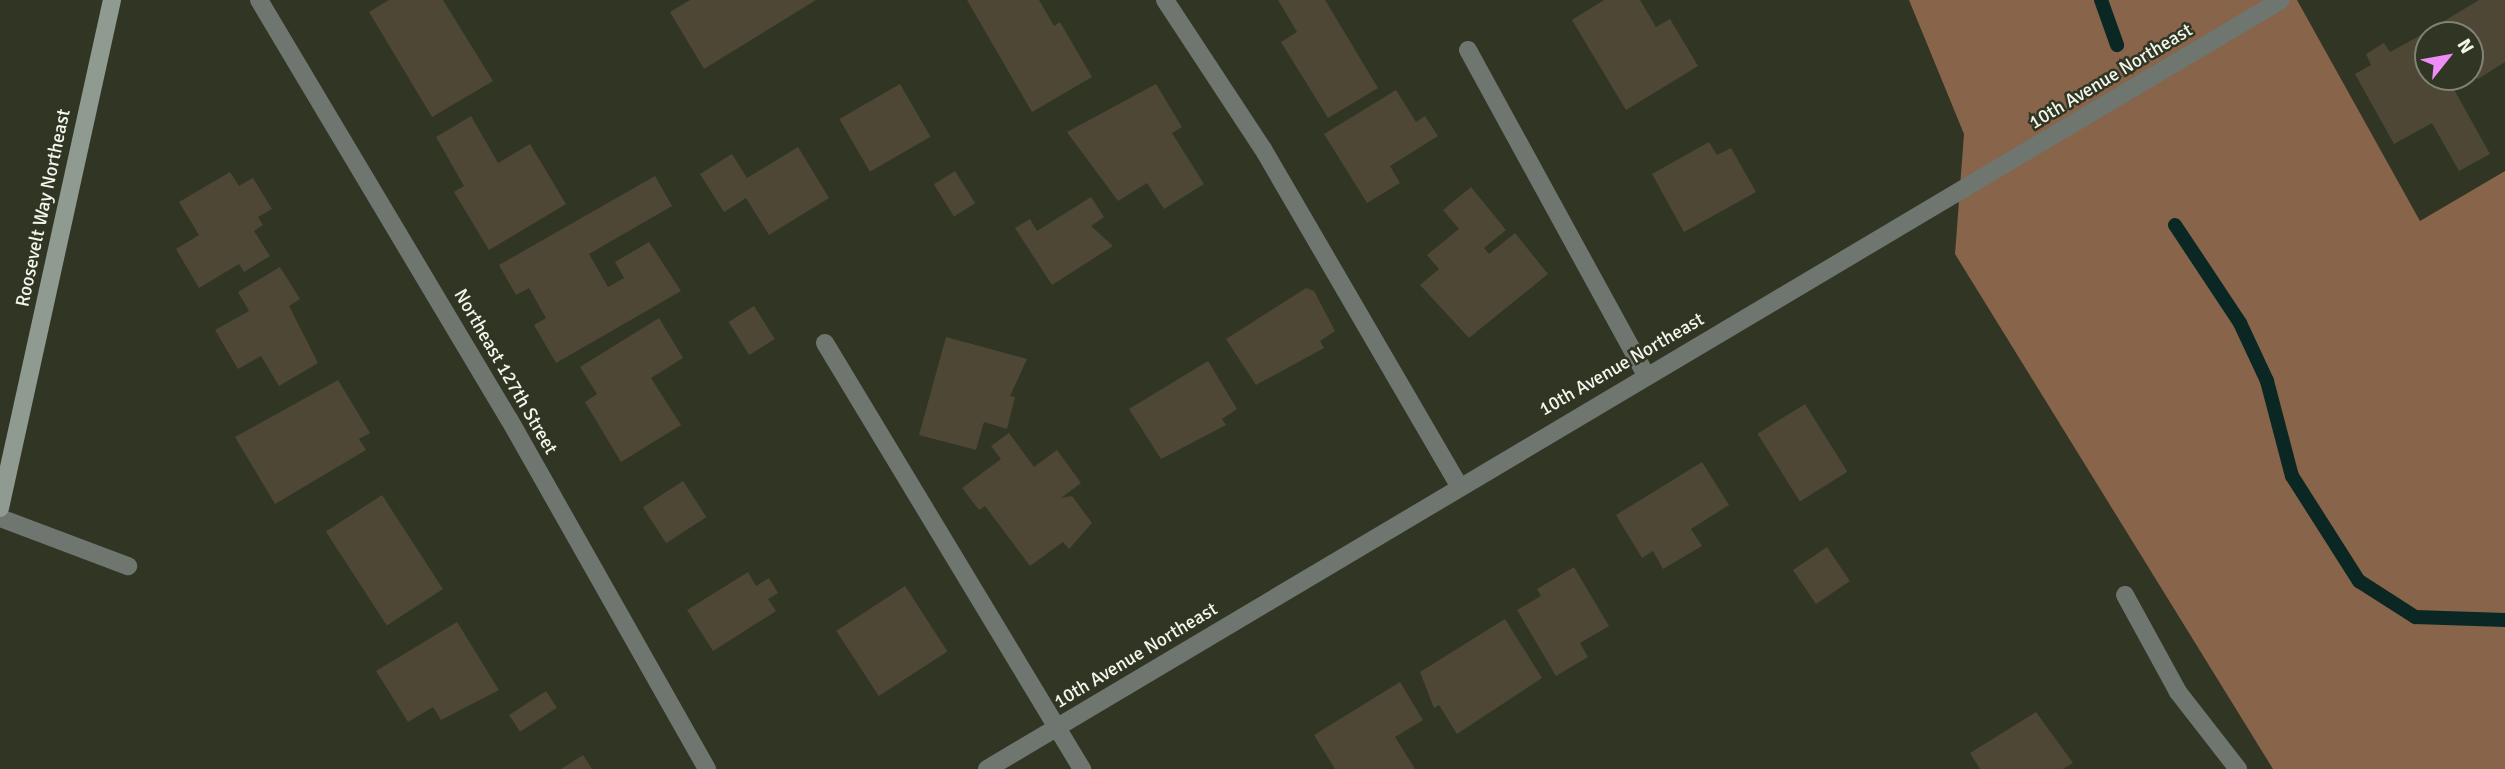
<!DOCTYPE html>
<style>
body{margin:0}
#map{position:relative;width:2505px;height:769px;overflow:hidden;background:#313524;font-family:Signika,sans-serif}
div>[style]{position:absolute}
.forest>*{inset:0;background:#87644a}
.stream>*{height:14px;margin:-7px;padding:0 7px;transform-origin:7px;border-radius:7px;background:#0a2723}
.building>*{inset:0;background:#4e4736;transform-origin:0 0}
.lane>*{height:18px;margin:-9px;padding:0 9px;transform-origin:9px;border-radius:9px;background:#6e766f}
.street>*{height:18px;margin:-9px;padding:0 9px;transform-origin:9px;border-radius:9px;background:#6e766f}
.secondary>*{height:18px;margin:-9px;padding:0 9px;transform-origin:9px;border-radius:9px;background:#8f9b91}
span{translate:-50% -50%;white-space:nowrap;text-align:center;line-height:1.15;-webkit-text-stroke:5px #313524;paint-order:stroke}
.street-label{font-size:19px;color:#f3f6eb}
.north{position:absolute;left:2414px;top:21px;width:70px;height:70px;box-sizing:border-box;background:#313524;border:2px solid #7f8274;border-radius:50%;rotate:59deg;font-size:19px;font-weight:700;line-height:28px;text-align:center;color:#f3f6eb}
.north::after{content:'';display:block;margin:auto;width:24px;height:32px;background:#ee8cf8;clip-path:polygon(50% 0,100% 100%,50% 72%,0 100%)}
</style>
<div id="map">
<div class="forest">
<i style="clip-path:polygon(1909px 0,2297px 0,2420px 221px,2505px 171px,2505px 769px,2273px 769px,1955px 254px,1964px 134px)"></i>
</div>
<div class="stream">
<i style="left:2101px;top:0;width:48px;rotate:70.4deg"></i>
<i style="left:2175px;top:225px;width:118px;rotate:56.4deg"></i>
<i style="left:2240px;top:323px;width:64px;rotate:65deg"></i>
<i style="left:2267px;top:381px;width:98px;rotate:75.3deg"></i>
<i style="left:2292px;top:476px;width:125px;rotate:57.5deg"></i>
<i style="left:2359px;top:581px;width:67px;rotate:32.7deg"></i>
<i style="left:2415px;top:617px;width:90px;rotate:1.9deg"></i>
</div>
<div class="building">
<i style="clip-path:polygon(389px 0,443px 0,493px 81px,432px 117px,369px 12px)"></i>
<i style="clip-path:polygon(690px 0,816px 0,704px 69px,670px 12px)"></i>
<i style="clip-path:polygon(967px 0,1039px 0,1054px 26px,1060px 22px,1092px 77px,1032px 112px)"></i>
<i style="clip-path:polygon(1278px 0,1325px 0,1378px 88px,1328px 118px,1281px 42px,1297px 32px)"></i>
<i style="clip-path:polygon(1604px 0,1640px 0,1656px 27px,1670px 19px,1698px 66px,1626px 110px,1572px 20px)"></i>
<i style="clip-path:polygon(2479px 0,2505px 0,2505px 62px,2478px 79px,2470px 75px,2470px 35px,2445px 35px,2439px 24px)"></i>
<i style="clip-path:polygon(2423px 34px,2428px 77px,2447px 77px,2490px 154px,2459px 171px,2432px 123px,2394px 144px,2355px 74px,2371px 65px,2366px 54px,2384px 43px,2390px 52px)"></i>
<i style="left:900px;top:84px;width:61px;height:70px;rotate:60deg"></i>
<i style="clip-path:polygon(1156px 84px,1182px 127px,1172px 133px,1204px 184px,1164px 209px,1147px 183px,1118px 201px,1067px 132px)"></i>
<i style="clip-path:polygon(1396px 90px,1416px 122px,1425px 116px,1438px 136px,1390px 166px,1400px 183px,1367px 203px,1324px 134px)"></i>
<i style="clip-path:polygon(471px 116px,498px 163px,530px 144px,566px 204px,489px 250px,454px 192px,464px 186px,436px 137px)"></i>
<i style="clip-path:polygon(1709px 142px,1717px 155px,1731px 148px,1756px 192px,1684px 232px,1652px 174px)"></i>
<i style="clip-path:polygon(798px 147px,829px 198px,769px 235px,746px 198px,724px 212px,700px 174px,732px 154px,747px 178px)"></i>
<i style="left:955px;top:171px;width:38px;height:25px;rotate:58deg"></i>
<i style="clip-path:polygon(230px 172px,239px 186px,253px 178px,272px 209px,258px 217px,263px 225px,254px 231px,270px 256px,244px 272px,239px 264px,199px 288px,176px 249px,199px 235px,179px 202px)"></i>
<i style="clip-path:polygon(655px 176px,672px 206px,589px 254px,608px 287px,624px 278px,615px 262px,649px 242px,681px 291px,556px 363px,534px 325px,546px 318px,529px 288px,516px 295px,499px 265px)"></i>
<i style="clip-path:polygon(1471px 187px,1506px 230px,1484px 248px,1489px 254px,1515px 233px,1548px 274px,1469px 338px,1420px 285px,1439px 269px,1427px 255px,1459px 229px,1443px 210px)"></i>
<i style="clip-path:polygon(1091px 197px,1104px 217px,1091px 226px,1113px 246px,1052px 285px,1015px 228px,1030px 219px,1037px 231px)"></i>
<i style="clip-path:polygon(280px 267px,300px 299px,289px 306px,318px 363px,279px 386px,261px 356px,238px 369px,215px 330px,249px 311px,238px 292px)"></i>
<i style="clip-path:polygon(1306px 288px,1314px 291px,1335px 331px,1320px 341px,1324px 348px,1256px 385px,1226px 339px)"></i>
<i style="left:754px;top:306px;width:39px;height:30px;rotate:58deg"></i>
<i style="clip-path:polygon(659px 318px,683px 358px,651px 378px,681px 425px,621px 462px,585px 402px,597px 394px,580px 367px)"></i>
<i style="clip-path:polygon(946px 337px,1027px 359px,1010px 396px,1015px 397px,1007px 429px,984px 422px,976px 450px,919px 435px)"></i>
<i style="clip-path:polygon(1208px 361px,1237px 409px,1222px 419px,1226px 425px,1161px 459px,1129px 409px)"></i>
<i style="clip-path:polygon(338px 380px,370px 433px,359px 439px,366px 450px,275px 504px,235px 437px)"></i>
<i style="left:1805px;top:404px;width:80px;height:56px;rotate:58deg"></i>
<i style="clip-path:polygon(1009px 433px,1034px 467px,1057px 450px,1081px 483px,1061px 498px,1072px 496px,1092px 523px,1069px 549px,1063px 542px,1030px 566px,985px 506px,979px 510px,962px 488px,1001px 459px,991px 446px)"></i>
<i style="clip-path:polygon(1702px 462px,1729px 505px,1691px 529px,1702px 546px,1663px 569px,1653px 551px,1642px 558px,1616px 515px)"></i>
<i style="left:683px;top:481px;width:43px;height:48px;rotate:57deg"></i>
<i style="left:382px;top:495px;width:112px;height:67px;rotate:57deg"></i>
<i style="left:1827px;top:547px;width:41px;height:41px;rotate:56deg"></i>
<i style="clip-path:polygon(1574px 567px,1609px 626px,1580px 643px,1588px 657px,1556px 676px,1517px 610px,1541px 596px,1537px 589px)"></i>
<i style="clip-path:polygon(748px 572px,756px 586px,769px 578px,778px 593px,768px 599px,776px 611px,713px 651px,687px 610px)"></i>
<i style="left:905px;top:586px;width:78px;height:82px;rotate:57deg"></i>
<i style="clip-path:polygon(1505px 619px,1542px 678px,1457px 734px,1439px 705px,1434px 708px,1420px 672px)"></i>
<i style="clip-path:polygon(457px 622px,499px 690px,441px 720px,433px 707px,408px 722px,376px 671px)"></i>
<i style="clip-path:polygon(1400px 682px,1423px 720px,1395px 737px,1415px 769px,1335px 769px,1314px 735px)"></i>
<i style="left:546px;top:691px;width:20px;height:44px;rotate:57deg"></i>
<i style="clip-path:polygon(2036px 712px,2073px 763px,2063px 769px,1980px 769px,1970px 753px)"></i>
<i style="clip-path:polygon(583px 755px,592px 769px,561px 769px)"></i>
</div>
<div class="lane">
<i style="left:1165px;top:0;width:178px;rotate:56.7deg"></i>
<i style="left:1263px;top:149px;width:388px;rotate:59.8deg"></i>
<i style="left:1468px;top:50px;width:371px;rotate:61.3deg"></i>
<i style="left:825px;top:343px;width:498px;rotate:58.9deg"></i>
<i style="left:0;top:518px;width:137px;rotate:20.6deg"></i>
<i style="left:2125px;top:595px;width:111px;rotate:61.3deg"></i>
<i style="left:2178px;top:692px;width:98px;rotate:52.1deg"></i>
</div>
<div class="street">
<i style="left:259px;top:0;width:488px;rotate:59.2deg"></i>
<i style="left:509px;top:419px;width:402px;rotate:60.5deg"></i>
<i style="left:987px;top:769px;width:1505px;rotate:-30.72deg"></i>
</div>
<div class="secondary">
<i style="left:0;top:508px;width:520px;rotate:-77.57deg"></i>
</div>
<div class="street-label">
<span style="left:2111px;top:77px;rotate:-31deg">10th Avenue Northeast</span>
<span style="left:44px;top:208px;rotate:-78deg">Roosevelt Way Northeast</span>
<span style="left:1622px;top:365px;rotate:-30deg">10th Avenue Northeast</span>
<span style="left:505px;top:372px;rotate:60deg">Northeast 127th Street</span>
<span style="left:1136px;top:656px;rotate:-31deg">10th Avenue Northeast</span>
</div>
<div class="north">N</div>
</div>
